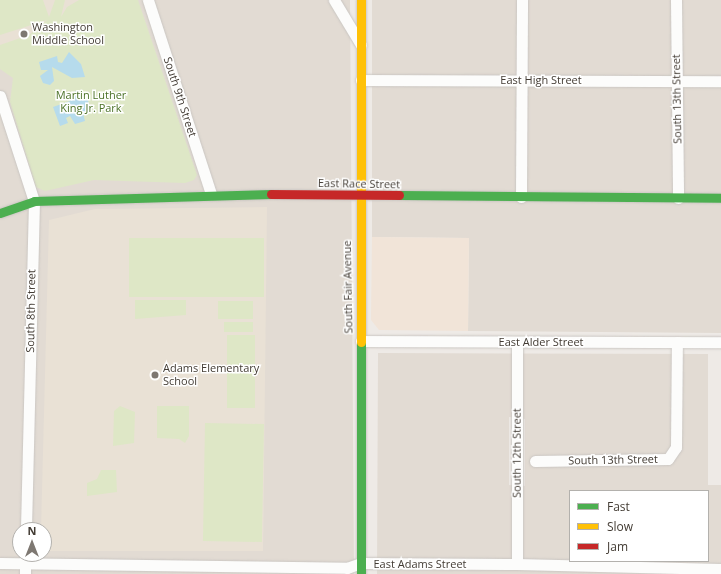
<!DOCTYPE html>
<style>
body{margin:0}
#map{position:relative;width:721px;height:574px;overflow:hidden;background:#eeeae6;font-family:"Open Sans",sans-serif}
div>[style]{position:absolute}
.residential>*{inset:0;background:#e2dbd3}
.commercial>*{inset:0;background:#f1e4d8}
.education>*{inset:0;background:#e9e1d5}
.green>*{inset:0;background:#dee7c6;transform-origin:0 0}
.water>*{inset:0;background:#b6dbec}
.roads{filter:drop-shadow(0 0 1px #cac6c2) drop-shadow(0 0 1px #cac6c2)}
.street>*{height:11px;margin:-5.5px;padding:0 5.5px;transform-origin:5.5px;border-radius:5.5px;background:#fcfcfb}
.fast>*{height:9px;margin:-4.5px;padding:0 4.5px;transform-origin:4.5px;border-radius:4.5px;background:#4caf50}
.slow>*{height:9px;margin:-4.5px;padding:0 4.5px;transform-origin:4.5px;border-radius:4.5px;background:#ffc107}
.jam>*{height:9px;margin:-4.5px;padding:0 4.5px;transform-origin:4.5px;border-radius:4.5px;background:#c62828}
.dots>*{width:11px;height:11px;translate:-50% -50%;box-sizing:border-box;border:2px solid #fff;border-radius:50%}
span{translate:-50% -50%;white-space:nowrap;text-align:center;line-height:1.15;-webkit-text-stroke:3px #fff;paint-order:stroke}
.poi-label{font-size:11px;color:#423b33}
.left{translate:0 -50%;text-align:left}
.street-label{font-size:11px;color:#423b33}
.park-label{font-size:11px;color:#4c7228}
.legend{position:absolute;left:569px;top:490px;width:140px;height:72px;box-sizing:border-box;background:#fff;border:1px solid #b3b1ad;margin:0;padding:5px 7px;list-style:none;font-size:12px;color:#423b33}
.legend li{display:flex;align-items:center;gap:8px;height:20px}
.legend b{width:20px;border:1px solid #b3b1ad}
.north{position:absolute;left:12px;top:522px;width:40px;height:40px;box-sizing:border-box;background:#fff;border:1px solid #b3b1ad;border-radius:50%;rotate:0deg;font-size:11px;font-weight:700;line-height:16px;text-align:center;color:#423b33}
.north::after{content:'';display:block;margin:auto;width:14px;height:18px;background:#7e7872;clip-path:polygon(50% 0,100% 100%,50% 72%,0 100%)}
</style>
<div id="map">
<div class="residential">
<i style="clip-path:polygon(evenodd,0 0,350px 0,354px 574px,0 574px,0 0,20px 530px,44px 530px,44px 554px,20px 554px,20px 530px)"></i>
<i style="clip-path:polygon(372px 0,721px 0,721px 333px,468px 331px,469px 238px,372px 237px)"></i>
<i style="clip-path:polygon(evenodd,378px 353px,708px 354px,708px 485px,721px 485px,721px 574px,377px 574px,378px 353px,509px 417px,525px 419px,525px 486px,509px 485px,509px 417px,378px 353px,570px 491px,708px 491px,708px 561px,570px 561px,570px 491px)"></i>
</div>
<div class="commercial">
<i style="clip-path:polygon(372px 237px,469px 238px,468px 331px,379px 330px,371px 320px)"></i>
</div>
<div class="education">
<i style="clip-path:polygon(0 0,79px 0,80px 2px,55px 28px,0 57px)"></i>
<i style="clip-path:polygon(267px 207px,263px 551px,44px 551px,41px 530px,49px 220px,95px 209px)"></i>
</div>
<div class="green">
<i style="clip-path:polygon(0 0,43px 0,49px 17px,55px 0,65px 0,61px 17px,67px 7px,79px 0,138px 0,197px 175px,194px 180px,185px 183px,94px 180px,45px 191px,36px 187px,10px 102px,13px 78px,0 69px,0 45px,29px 35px,47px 20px,0 35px)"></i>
<i style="left:129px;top:238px;width:135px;height:59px"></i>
<i style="clip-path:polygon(135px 300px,186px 300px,186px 315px,135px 319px)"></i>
<i style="left:218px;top:301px;width:35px;height:18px"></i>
<i style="left:224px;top:322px;width:29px;height:10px"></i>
<i style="left:227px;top:335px;width:28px;height:73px"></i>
<i style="clip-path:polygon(120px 406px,135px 412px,134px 443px,113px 446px,114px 411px)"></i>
<i style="clip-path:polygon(157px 406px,189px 406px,189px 436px,185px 443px,179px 439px,157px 438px)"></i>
<i style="left:205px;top:423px;width:59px;height:118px;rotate:1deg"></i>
<i style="clip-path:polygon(101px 470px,116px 470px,117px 492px,87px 496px,87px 483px,97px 479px)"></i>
</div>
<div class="water">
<i style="clip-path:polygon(69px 52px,81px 64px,85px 77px,72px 78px,52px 67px,54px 81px,50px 85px,43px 83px,40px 76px,48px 70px,41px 70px,39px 62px,57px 56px,58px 62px,62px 63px)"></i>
<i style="clip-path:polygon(75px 91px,88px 99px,89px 111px,83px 113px,85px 121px,75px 124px,70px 116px,66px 118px,68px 123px,60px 126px,53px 107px,70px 101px)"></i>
</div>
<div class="roads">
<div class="street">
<i style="left:148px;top:0;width:204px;rotate:72deg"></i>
<i style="left:334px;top:0;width:52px;rotate:59deg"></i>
<i style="left:676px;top:0;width:198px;rotate:89.4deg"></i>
<i style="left:361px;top:80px;width:360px;rotate:0.2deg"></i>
<i style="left:0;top:96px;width:110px;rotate:72.1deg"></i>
<i style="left:34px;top:201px;width:329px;rotate:91.4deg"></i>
<i style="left:521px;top:197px;width:197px;rotate:-89.7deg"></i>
<i style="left:361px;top:341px;width:360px;rotate:0.2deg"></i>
<i style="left:535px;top:461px;width:133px;rotate:-0.9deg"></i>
<i style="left:668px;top:459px;width:14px;rotate:-56deg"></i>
<i style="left:676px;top:447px;width:105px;rotate:-89.5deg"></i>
<i style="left:0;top:563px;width:347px;rotate:0.8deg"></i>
<i style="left:347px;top:568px;width:15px;rotate:-20deg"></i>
<i style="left:361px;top:563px;width:156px;rotate:0.4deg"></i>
<i style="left:517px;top:564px;width:204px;rotate:1.4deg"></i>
<i style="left:517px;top:564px;width:222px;rotate:-90deg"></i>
<i style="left:25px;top:574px;width:20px;rotate:-90deg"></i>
</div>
<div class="fast">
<i style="left:399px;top:195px;width:322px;rotate:0.5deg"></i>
<i style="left:0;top:213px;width:36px;rotate:-19deg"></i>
<i style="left:34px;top:201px;width:237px;rotate:-1.7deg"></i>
<i style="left:361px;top:342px;width:232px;rotate:90deg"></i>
</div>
<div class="slow">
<i style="left:361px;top:0;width:342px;rotate:90deg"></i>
</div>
<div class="jam">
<i style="left:271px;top:194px;width:128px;rotate:0.4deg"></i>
</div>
</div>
<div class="dots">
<i style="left:24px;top:34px;background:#7e7872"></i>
<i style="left:155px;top:375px;background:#7e7872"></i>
</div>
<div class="poi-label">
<span class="left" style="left:32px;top:34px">Washington<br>Middle School</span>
<span class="left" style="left:163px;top:375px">Adams Elementary<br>School</span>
</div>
<div class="street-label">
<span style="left:541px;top:80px">East High Street</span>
<span style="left:180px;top:97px;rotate:72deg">South 9th Street</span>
<span style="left:677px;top:99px;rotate:-91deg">South 13th Street</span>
<span style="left:359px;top:184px;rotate:1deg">East Race Street</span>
<span style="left:348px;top:287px;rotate:-91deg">South Fair Avenue</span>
<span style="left:31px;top:311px;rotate:-89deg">South 8th Street</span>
<span style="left:541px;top:342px">East Alder Street</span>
<span style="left:517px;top:453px;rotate:-90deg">South 12th Street</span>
<span style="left:613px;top:460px;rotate:-1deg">South 13th Street</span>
<span style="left:420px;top:564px">East Adams Street</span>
</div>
<div class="park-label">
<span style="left:91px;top:102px">Martin Luther<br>King Jr. Park</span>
</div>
<ul class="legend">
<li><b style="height:5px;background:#4caf50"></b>Fast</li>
<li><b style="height:5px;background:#ffc107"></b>Slow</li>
<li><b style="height:5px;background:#c62828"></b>Jam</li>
</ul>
<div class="north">N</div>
</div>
